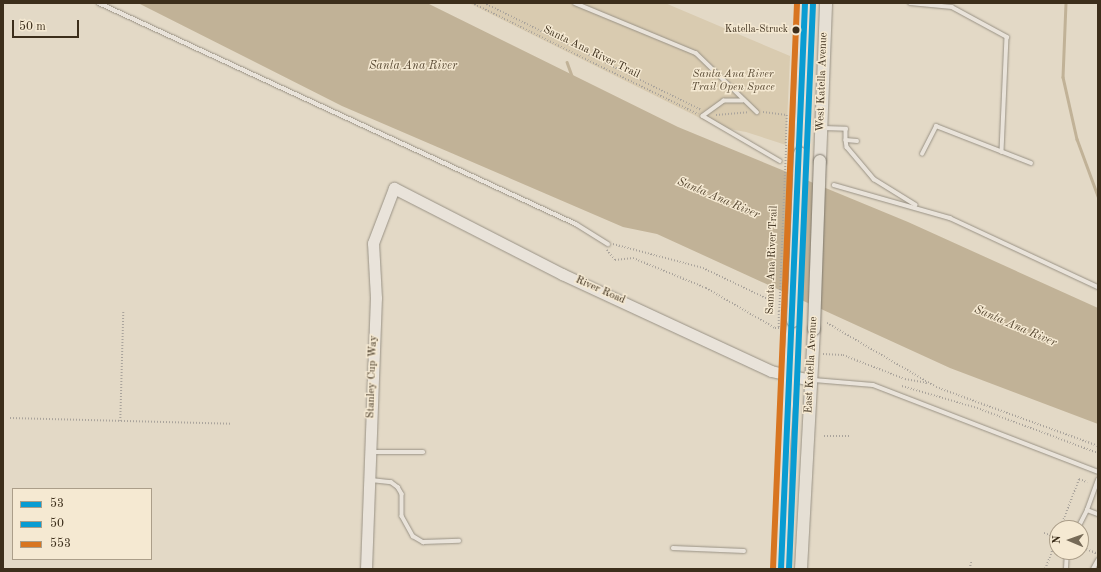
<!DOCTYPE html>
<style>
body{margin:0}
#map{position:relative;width:1101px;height:572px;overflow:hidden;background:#e3d9c6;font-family:"Old Standard TT",serif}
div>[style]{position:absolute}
.green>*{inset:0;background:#d9cbb0}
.water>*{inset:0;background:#c1b297}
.stream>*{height:2.5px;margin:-1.25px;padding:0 1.25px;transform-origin:1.25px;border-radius:1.25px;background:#c1b297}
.path>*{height:1.5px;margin-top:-0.75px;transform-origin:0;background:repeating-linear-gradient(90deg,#aaa49c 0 1px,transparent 0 3px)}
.roads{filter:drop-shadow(0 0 1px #999285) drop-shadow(0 0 1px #999285)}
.service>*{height:3.5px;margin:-1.75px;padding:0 1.75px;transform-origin:1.75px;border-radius:1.75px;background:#e9e3da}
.secondary>*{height:11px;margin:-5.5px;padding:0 5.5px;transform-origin:5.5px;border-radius:5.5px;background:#e9e3da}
.primary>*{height:12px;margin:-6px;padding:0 6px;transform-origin:6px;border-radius:6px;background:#e5dfd4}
.path-bridge>*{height:1.5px;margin-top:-0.75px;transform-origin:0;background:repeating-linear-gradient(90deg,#aaa49c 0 1px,transparent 0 3px)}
.bridges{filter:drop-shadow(0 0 1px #817a6e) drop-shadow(0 0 1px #817a6e)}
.primary-bridge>*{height:12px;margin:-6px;padding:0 6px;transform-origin:6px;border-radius:6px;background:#e5dfd4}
.bus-1>*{height:6px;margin:-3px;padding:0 3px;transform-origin:3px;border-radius:3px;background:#099cd2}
.bus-2>*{height:6px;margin:-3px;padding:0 3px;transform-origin:3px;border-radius:3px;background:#099cd2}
.bus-3>*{height:6px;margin:-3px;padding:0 3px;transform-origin:3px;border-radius:3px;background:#d87520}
.dots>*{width:11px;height:11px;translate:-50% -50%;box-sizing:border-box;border:2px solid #f5e9d2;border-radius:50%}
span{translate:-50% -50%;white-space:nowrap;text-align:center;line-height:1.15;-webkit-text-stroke:3px #f5e9d2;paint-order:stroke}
.bus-label{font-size:10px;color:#3c2e1b}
.right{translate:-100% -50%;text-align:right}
.street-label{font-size:11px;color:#3c2e1b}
.park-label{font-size:11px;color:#5a4b35;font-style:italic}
.water-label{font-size:12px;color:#5a4b35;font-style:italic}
.frame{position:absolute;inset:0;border:4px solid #3c2e1b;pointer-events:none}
.legend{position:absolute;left:12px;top:488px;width:140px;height:72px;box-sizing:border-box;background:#f5e9d2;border:1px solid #ab9e89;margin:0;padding:5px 7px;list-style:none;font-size:12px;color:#3c2e1b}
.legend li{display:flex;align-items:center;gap:8px;height:20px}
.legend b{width:20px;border:1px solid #ab9e89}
.north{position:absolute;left:1049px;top:520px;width:40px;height:40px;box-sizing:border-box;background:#f5e9d2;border:1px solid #ab9e89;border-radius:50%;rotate:272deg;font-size:11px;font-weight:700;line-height:16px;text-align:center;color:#3c2e1b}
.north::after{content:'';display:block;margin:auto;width:14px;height:18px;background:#766a57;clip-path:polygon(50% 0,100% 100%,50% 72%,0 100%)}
.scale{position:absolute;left:12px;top:20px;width:67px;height:18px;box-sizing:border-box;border:2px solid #3c2e1b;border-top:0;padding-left:5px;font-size:12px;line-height:14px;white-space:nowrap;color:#3c2e1b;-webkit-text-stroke:3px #f5e9d2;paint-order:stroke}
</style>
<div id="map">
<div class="green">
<i style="clip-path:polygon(469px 3px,665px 3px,790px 56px,786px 145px,746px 132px,718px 127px)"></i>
</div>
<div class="water">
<i style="clip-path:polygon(138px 3px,427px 3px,678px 127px,908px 222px,1098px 308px,1098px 424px,950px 368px,657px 234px,623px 227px,342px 106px)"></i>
</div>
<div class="stream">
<i style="left:1066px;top:3px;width:74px;rotate:92.3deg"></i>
<i style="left:1063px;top:77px;width:64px;rotate:77.3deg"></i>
<i style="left:1077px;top:139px;width:61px;rotate:69.8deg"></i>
<i style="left:567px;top:62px;width:15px;rotate:70deg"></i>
</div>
<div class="path">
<i style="left:472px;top:3px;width:252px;rotate:26.2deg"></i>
<i style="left:484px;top:3px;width:242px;rotate:26.2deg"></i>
<i style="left:763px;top:112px;width:24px;rotate:7deg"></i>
<i style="left:787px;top:115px;width:30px;rotate:92deg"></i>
<i style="left:716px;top:115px;width:32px;rotate:-5deg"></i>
<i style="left:613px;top:244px;width:93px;rotate:14.9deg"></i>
<i style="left:703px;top:268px;width:79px;rotate:25.6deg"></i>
<i style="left:607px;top:250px;width:13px;rotate:51deg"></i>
<i style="left:615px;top:260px;width:18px;rotate:-6deg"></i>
<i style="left:633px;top:258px;width:79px;rotate:22.3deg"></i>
<i style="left:706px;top:288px;width:80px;rotate:30.1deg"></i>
<i style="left:775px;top:328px;width:8px"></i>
<i style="left:779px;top:311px;width:17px;rotate:90deg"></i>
<i style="left:827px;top:323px;width:126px;rotate:30.4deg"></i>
<i style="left:936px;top:387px;width:172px;rotate:20deg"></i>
<i style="left:823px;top:354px;width:20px;rotate:3deg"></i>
<i style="left:843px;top:355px;width:66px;rotate:21.2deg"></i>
<i style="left:905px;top:379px;width:23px;rotate:10deg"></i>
<i style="left:902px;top:386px;width:78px;rotate:16.3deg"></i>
<i style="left:977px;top:408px;width:129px;rotate:20.4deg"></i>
<i style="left:10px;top:418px;width:222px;rotate:1.5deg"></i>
<i style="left:120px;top:421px;width:109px;rotate:-88.4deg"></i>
<i style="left:824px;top:436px;width:25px"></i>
<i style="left:1060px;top:528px;width:53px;rotate:-68.8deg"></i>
<i style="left:1079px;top:479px;width:9px;rotate:21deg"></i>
<i style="left:1044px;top:533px;width:14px;rotate:21deg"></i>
<i style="left:1081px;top:547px;width:18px;rotate:22deg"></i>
<i style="left:969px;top:569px;width:9px;rotate:-72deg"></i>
<i style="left:1045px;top:569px;width:34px;rotate:-69deg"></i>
</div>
<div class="roads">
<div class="service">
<i style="left:99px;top:3px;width:526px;rotate:24.86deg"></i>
<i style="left:576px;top:224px;width:38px;rotate:32deg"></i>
<i style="left:575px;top:3px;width:131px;rotate:22.5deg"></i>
<i style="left:696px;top:53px;width:85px;rotate:44deg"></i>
<i style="left:910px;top:3px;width:42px;rotate:5.4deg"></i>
<i style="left:952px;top:7px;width:63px;rotate:28.6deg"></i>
<i style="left:1007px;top:37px;width:115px;rotate:92.5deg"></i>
<i style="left:743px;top:101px;width:19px;rotate:180deg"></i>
<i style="left:724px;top:101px;width:26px;rotate:144deg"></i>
<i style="left:703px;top:116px;width:89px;rotate:30.3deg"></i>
<i style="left:823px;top:128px;width:23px;rotate:2deg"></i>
<i style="left:846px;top:129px;width:11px;rotate:90deg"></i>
<i style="left:846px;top:140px;width:11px;rotate:5deg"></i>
<i style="left:846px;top:140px;width:7px;rotate:82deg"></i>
<i style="left:847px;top:147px;width:42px;rotate:49.8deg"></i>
<i style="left:874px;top:179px;width:49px;rotate:31.8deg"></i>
<i style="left:922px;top:154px;width:31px;rotate:-63deg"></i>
<i style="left:936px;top:126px;width:102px;rotate:21.3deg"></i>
<i style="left:834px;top:185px;width:121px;rotate:15.9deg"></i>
<i style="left:950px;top:218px;width:163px;rotate:25deg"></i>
<i style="left:814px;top:380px;width:59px;rotate:4.8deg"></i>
<i style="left:873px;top:385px;width:241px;rotate:21.1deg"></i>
<i style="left:372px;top:452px;width:51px"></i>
<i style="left:371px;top:480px;width:20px;rotate:6deg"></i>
<i style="left:391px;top:482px;width:9px;rotate:36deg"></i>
<i style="left:398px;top:487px;width:8px;rotate:60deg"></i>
<i style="left:402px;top:494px;width:22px;rotate:90deg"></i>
<i style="left:402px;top:516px;width:23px;rotate:61deg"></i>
<i style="left:413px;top:536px;width:12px;rotate:31deg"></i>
<i style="left:423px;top:542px;width:36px;rotate:-2deg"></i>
<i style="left:1087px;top:510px;width:32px;rotate:-70deg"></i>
<i style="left:1078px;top:528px;width:20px;rotate:-63deg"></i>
<i style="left:1087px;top:510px;width:12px;rotate:20deg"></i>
<i style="left:673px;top:548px;width:71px;rotate:2.4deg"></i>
<i style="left:1066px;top:569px;width:17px;rotate:-87deg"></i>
<i style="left:1093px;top:569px;width:10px;rotate:-61deg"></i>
</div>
<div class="secondary">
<i style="left:366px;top:569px;width:271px;rotate:-87.9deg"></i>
<i style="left:376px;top:298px;width:55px;rotate:-93.1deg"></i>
<i style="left:373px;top:243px;width:59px;rotate:-69.1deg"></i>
<i style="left:394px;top:188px;width:189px;rotate:27.1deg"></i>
<i style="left:562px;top:274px;width:230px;rotate:24.9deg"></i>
<i style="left:771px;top:371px;width:41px;rotate:12.7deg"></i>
</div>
<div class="primary">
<i style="left:800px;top:153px;width:150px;rotate:-88.1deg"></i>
<i style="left:820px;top:161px;width:158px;rotate:-87.8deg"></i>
<i style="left:781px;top:569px;width:120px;rotate:-88.6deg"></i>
<i style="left:784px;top:449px;width:128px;rotate:-86deg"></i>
<i style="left:801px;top:569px;width:240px;rotate:-86.9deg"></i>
</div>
</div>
<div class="path-bridge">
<i style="left:779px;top:311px;width:166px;rotate:-87.6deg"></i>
</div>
<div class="bridges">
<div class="primary-bridge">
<i style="left:793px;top:321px;width:168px;rotate:-87.6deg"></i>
<i style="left:814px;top:329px;width:168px;rotate:-88deg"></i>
</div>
</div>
<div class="bus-1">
<i style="left:781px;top:569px;width:567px;rotate:-87.57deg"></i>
</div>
<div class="bus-2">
<i style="left:789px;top:569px;width:567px;rotate:-87.57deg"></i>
</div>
<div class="bus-3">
<i style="left:773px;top:569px;width:567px;rotate:-87.57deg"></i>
</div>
<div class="dots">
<i style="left:796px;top:30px;background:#3c2e1b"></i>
</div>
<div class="bus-label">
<span class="right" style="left:788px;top:30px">Katella-Struck</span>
</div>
<div class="street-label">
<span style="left:591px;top:53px;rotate:26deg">Santa Ana River Trail</span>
<span style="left:823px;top:82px;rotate:-88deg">West Katella Avenue</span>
<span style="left:773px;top:260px;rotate:-88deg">Samta Ana River Trail</span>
<span style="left:600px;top:291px;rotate:24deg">River Road</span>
<span style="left:812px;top:365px;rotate:-87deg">East Katella Avenue</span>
<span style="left:373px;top:377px;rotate:-88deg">Stanley Cup Way</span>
</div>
<div class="park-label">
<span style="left:733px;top:82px">Santa Ana River<br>Trail Open Space</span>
</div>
<div class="water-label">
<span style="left:413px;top:67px">Santa Ana River</span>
<span style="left:718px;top:199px;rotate:23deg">Santa Ana River</span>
<span style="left:1015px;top:327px;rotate:23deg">Santa Ana River</span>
</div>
<div class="frame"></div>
<ul class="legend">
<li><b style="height:5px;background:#099cd2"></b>53</li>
<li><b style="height:5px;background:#099cd2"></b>50</li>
<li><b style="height:5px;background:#d87520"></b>553</li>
</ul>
<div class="north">N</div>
<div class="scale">50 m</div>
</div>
